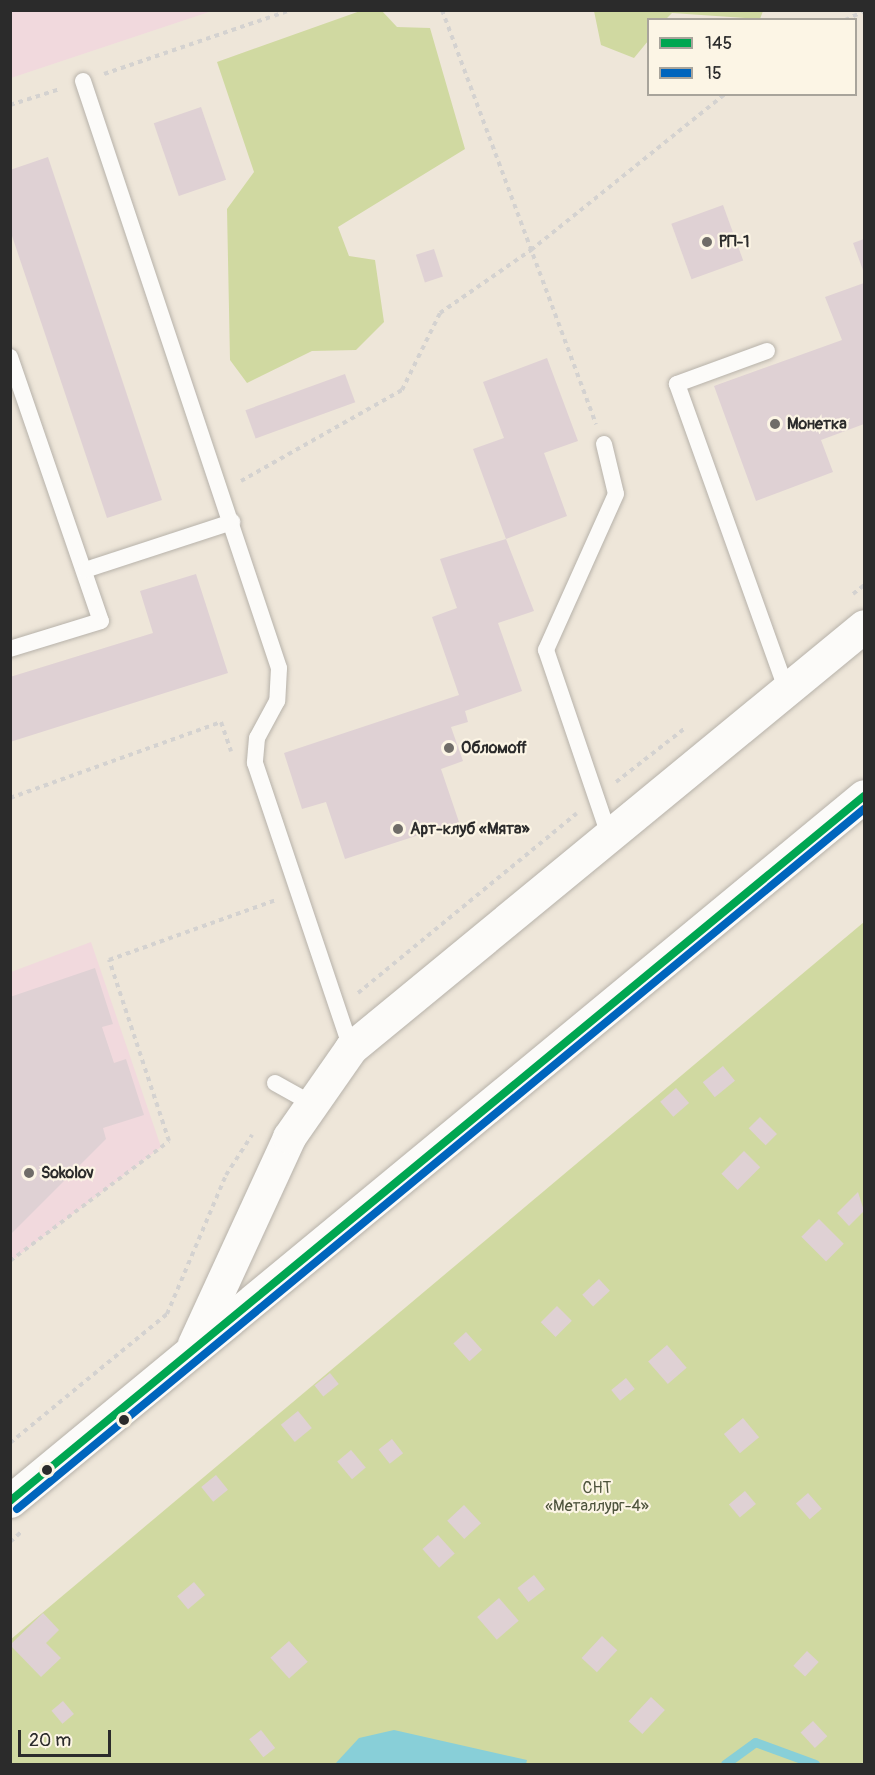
<!DOCTYPE html>
<meta charset="utf-8">
<style>
body{margin:0}
#map{position:relative;width:875px;height:1775px;overflow:hidden;background:#eee6d9;font-family:Pangolin,sans-serif}
div>[style]{position:absolute}
.built>*{inset:0;background:#f1d9dd}
.green>*{inset:0;background:#d0d9a1}
.water>*{inset:0;background:#88cfd8}
.stream>*{height:9px;margin:-4.5px;padding:0 4.5px;transform-origin:4.5px;border-radius:4.5px;background:#88cfd8}
.building>*{inset:0;background:#dfd1d4;transform-origin:0 0}
.path>*{height:4px;margin-top:-2px;transform-origin:0;background:repeating-linear-gradient(90deg,#d4d2d0 0 4.5px,transparent 0 9px)}
.roads{filter:drop-shadow(0 0 2px #b7b2aa) drop-shadow(0 0 2px #b7b2aa)}
.service>*{height:16px;margin:-8px;padding:0 8px;transform-origin:8px;border-radius:8px;background:#fcfbf9}
.minor>*{height:33px;margin:-16.5px;padding:0 16.5px;transform-origin:16.5px;border-radius:16.5px;background:#fcfbf9}
.primary>*{height:33px;margin:-16.5px;padding:0 16.5px;transform-origin:16.5px;border-radius:16.5px;background:#fcfbf9}
.bus-1>*{height:8px;margin:-4px;padding:0 4px;transform-origin:4px;border-radius:4px;background:#00a651}
.bus-2>*{height:8px;margin:-4px;padding:0 4px;transform-origin:4px;border-radius:4px;background:#0065bd}
.dots>*{width:16px;height:16px;translate:-50% -50%;box-sizing:border-box;border:3px solid #fcf5e5;border-radius:50%}
span{translate:-50% -50%;white-space:nowrap;text-align:center;line-height:1.15;-webkit-text-stroke:4.5px #fcf5e5;paint-order:stroke}
.poi-label{font-size:16px;color:#2b2b2b;font-weight:700}
.left{translate:0 -50%;text-align:left}
.park-label{font-size:16px;color:#4e543d}
.frame{position:absolute;inset:0;border:12px solid #2b2b2b;pointer-events:none}
.legend{position:absolute;left:647px;top:18px;width:210px;height:78px;box-sizing:border-box;background:#fcf5e5;border:2px solid #a8a49b;margin:0;padding:8px 10px;list-style:none;font-size:18px;color:#2b2b2b}
.legend li{display:flex;align-items:center;gap:12px;height:30px}
.legend b{width:30px;border:2px solid #a8a49b}
.scale{position:absolute;left:18px;top:1730px;width:93px;height:27px;box-sizing:border-box;border:3px solid #2b2b2b;border-top:0;padding-left:8px;font-size:18px;line-height:21px;white-space:nowrap;color:#2b2b2b;-webkit-text-stroke:4px #fcf5e5;paint-order:stroke}
</style>
<div id="map">
<div class="built">
<i style="clip-path:polygon(11px 10px,212px 10px,212px 11px,11px 78px)"></i>
<i style="clip-path:polygon(91px 942px,161px 1147px,11px 1261px,11px 972px)"></i>
</div>
<div class="green">
<i style="clip-path:polygon(363px 10px,382px 11px,397px 27px,430px 28px,465px 149px,338px 227px,349px 256px,375px 260px,384px 322px,356px 350px,312px 351px,247px 383px,230px 360px,227px 209px,254px 172px,217px 62px)"></i>
<i style="clip-path:polygon(594px 11px,594px 10px,763px 11px,760px 19px,672px 13px,666px 19px,648px 20px,648px 41px,634px 58px,601px 45px)"></i>
<i style="clip-path:polygon(864px 922px,864px 1764px,11px 1764px,10px 1640px)"></i>
</div>
<div class="water">
<i style="clip-path:polygon(394px 1730px,527px 1760px,526px 1764px,335px 1764px,359px 1738px)"></i>
</div>
<div class="stream">
<i style="left:725px;top:1764px;width:37px;rotate:-36deg"></i>
<i style="left:755px;top:1742px;width:64px;rotate:20.1deg"></i>
</div>
<div class="building">
<i style="left:201px;top:107px;width:77px;height:50px;rotate:71deg"></i>
<i style="clip-path:polygon(48px 157px,162px 500px,107px 518px,10px 230px,10px 170px)"></i>
<i style="left:723px;top:205px;width:59px;height:55px;rotate:70deg"></i>
<i style="clip-path:polygon(864px 239px,864px 273px,853px 243px)"></i>
<i style="left:434px;top:249px;width:29px;height:19px;rotate:72deg"></i>
<i style="clip-path:polygon(864px 283px,864px 424px,821px 440px,833px 472px,756px 501px,714px 386px,842px 340px,825px 297px)"></i>
<i style="clip-path:polygon(547px 358px,578px 441px,544px 453px,567px 516px,506px 539px,534px 611px,498px 623px,522px 691px,465px 711px,468px 722px,451px 727px,463px 761px,441px 769px,459px 822px,345px 859px,326px 802px,302px 809px,284px 753px,459px 695px,432px 617px,457px 608px,440px 559px,506px 539px,473px 449px,504px 438px,483px 382px)"></i>
<i style="left:345px;top:374px;width:30px;height:106px;rotate:70deg"></i>
<i style="clip-path:polygon(196px 574px,228px 673px,10px 742px,10px 677px,153px 633px,140px 591px)"></i>
<i style="clip-path:polygon(95px 968px,113px 1024px,102px 1027px,114px 1063px,126px 1059px,144px 1115px,103px 1128px,106px 1139px,10px 1235px,10px 997px)"></i>
<i style="left:723px;top:1066px;width:19px;height:26px;rotate:51deg"></i>
<i style="left:676px;top:1088px;width:20px;height:21px;rotate:49deg"></i>
<i style="left:760px;top:1117px;width:24px;height:16px;rotate:45deg"></i>
<i style="left:744px;top:1151px;width:23px;height:32px;rotate:45deg"></i>
<i style="clip-path:polygon(858px 1192px,864px 1211px,849px 1226px,837px 1213px)"></i>
<i style="left:819px;top:1219px;width:35px;height:25px;rotate:45deg"></i>
<i style="left:599px;top:1279px;width:16px;height:23px;rotate:47deg"></i>
<i style="left:557px;top:1306px;width:21px;height:23px;rotate:45deg"></i>
<i style="left:466px;top:1332px;width:24px;height:17px;rotate:48deg"></i>
<i style="left:667px;top:1345px;width:30px;height:25px;rotate:49deg"></i>
<i style="left:330px;top:1373px;width:14px;height:20px;rotate:51deg"></i>
<i style="left:626px;top:1378px;width:14px;height:19px;rotate:51deg"></i>
<i style="left:298px;top:1411px;width:22px;height:22px;rotate:51deg"></i>
<i style="left:743px;top:1418px;width:25px;height:25px;rotate:50deg"></i>
<i style="left:392px;top:1439px;width:18px;height:17px;rotate:52deg"></i>
<i style="left:351px;top:1450px;width:23px;height:18px;rotate:50deg"></i>
<i style="left:216px;top:1475px;width:19px;height:19px;rotate:51deg"></i>
<i style="left:745px;top:1491px;width:17px;height:21px;rotate:50deg"></i>
<i style="left:808px;top:1493px;width:21px;height:16px;rotate:49deg"></i>
<i style="left:464px;top:1505px;width:25px;height:23px;rotate:47deg"></i>
<i style="left:438px;top:1535px;width:25px;height:21px;rotate:48deg"></i>
<i style="left:534px;top:1575px;width:18px;height:21px;rotate:52deg"></i>
<i style="left:194px;top:1582px;width:17px;height:22px;rotate:50deg"></i>
<i style="left:499px;top:1598px;width:30px;height:29px;rotate:49deg"></i>
<i style="clip-path:polygon(43px 1613px,59px 1630px,46px 1643px,61px 1658px,41px 1677px,10px 1645px)"></i>
<i style="left:602px;top:1636px;width:21px;height:30px;rotate:43deg"></i>
<i style="left:289px;top:1641px;width:28px;height:25px;rotate:48deg"></i>
<i style="left:807px;top:1651px;width:16px;height:20px;rotate:43deg"></i>
<i style="left:651px;top:1697px;width:19px;height:33px;rotate:43deg"></i>
<i style="left:63px;top:1701px;width:17px;height:15px;rotate:50deg"></i>
<i style="left:813px;top:1721px;width:21px;height:17px;rotate:47deg"></i>
<i style="left:261px;top:1730px;width:23px;height:15px;rotate:52deg"></i>
</div>
<div class="path">
<i style="left:442px;top:10px;width:442px;rotate:69.6deg"></i>
<i style="left:845px;top:20px;width:21px;rotate:-25deg"></i>
<i style="left:104px;top:74px;width:198px;rotate:-18.9deg"></i>
<i style="left:10px;top:105px;width:52px;rotate:-17.7deg"></i>
<i style="left:241px;top:481px;width:185px;rotate:-29.5deg"></i>
<i style="left:402px;top:390px;width:86px;rotate:-63.7deg"></i>
<i style="left:440px;top:313px;width:111px;rotate:-34.7deg"></i>
<i style="left:531px;top:250px;width:249px;rotate:-38.8deg"></i>
<i style="left:853px;top:594px;width:14px;rotate:-39deg"></i>
<i style="left:616px;top:782px;width:88px;rotate:-38deg"></i>
<i style="left:10px;top:798px;width:224px;rotate:-19.8deg"></i>
<i style="left:221px;top:722px;width:31px;rotate:71deg"></i>
<i style="left:358px;top:993px;width:283px;rotate:-39.4deg"></i>
<i style="left:10px;top:1261px;width:199px;rotate:-37deg"></i>
<i style="left:169px;top:1141px;width:191px;rotate:-108.3deg"></i>
<i style="left:109px;top:960px;width:177px;rotate:-19.8deg"></i>
<i style="left:10px;top:1443px;width:203px;rotate:-39.4deg"></i>
<i style="left:167px;top:1314px;width:151px;rotate:-67deg"></i>
<i style="left:226px;top:1175px;width:48px;rotate:-57deg"></i>
<i style="left:10px;top:1542px;width:15px;rotate:-42deg"></i>
</div>
<div class="roads">
<div class="service">
<i style="left:83px;top:81px;width:619px;rotate:71.54deg"></i>
<i style="left:279px;top:668px;width:33px;rotate:93deg"></i>
<i style="left:277px;top:701px;width:42px;rotate:118.4deg"></i>
<i style="left:257px;top:738px;width:25px;rotate:95deg"></i>
<i style="left:255px;top:763px;width:301px;rotate:71.4deg"></i>
<i style="left:767px;top:351px;width:96px;rotate:159.9deg"></i>
<i style="left:677px;top:384px;width:324px;rotate:70.3deg"></i>
<i style="left:10px;top:357px;width:279px;rotate:71deg"></i>
<i style="left:101px;top:621px;width:95px;rotate:162.9deg"></i>
<i style="left:604px;top:444px;width:51px;rotate:76.5deg"></i>
<i style="left:616px;top:494px;width:171px;rotate:114.2deg"></i>
<i style="left:546px;top:650px;width:199px;rotate:71.2deg"></i>
<i style="left:85px;top:570px;width:155px;rotate:-18.1deg"></i>
<i style="left:275px;top:1083px;width:39px;rotate:29deg"></i>
</div>
<div class="minor">
<i style="left:194px;top:1344px;width:228px;rotate:-65.3deg"></i>
<i style="left:289px;top:1137px;width:108px;rotate:-55.1deg"></i>
<i style="left:351px;top:1048px;width:664px;rotate:-39.44deg"></i>
</div>
<div class="primary">
<i style="left:10px;top:1501px;width:1107px;rotate:-39.54deg"></i>
</div>
</div>
<div class="bus-1">
<i style="left:10px;top:1501px;width:1107px;rotate:-39.54deg"></i>
</div>
<div class="bus-2">
<i style="left:17px;top:1509px;width:1099px;rotate:-39.57deg"></i>
</div>
<div class="dots">
<i style="left:707px;top:242px;background:#6f6c68"></i>
<i style="left:775px;top:424px;background:#6f6c68"></i>
<i style="left:449px;top:748px;background:#6f6c68"></i>
<i style="left:398px;top:829px;background:#6f6c68"></i>
<i style="left:29px;top:1173px;background:#6f6c68"></i>
<i style="left:124px;top:1420px;background:#2b2b2b"></i>
<i style="left:47px;top:1470px;background:#2b2b2b"></i>
</div>
<div class="poi-label">
<span class="left" style="left:719px;top:242px">РП-1</span>
<span class="left" style="left:787px;top:424px">Монетка</span>
<span class="left" style="left:461px;top:748px">Обломоff</span>
<span class="left" style="left:410px;top:829px">Арт-клуб «Мята»</span>
<span class="left" style="left:41px;top:1173px">Sokolov</span>
</div>
<div class="park-label">
<span style="left:597px;top:1497px">СНТ<br>«Металлург-4»</span>
</div>
<div class="frame"></div>
<ul class="legend">
<li><b style="height:8px;background:#00a651"></b>145</li>
<li><b style="height:8px;background:#0065bd"></b>15</li>
</ul>
<div class="scale">20 m</div>
</div>
